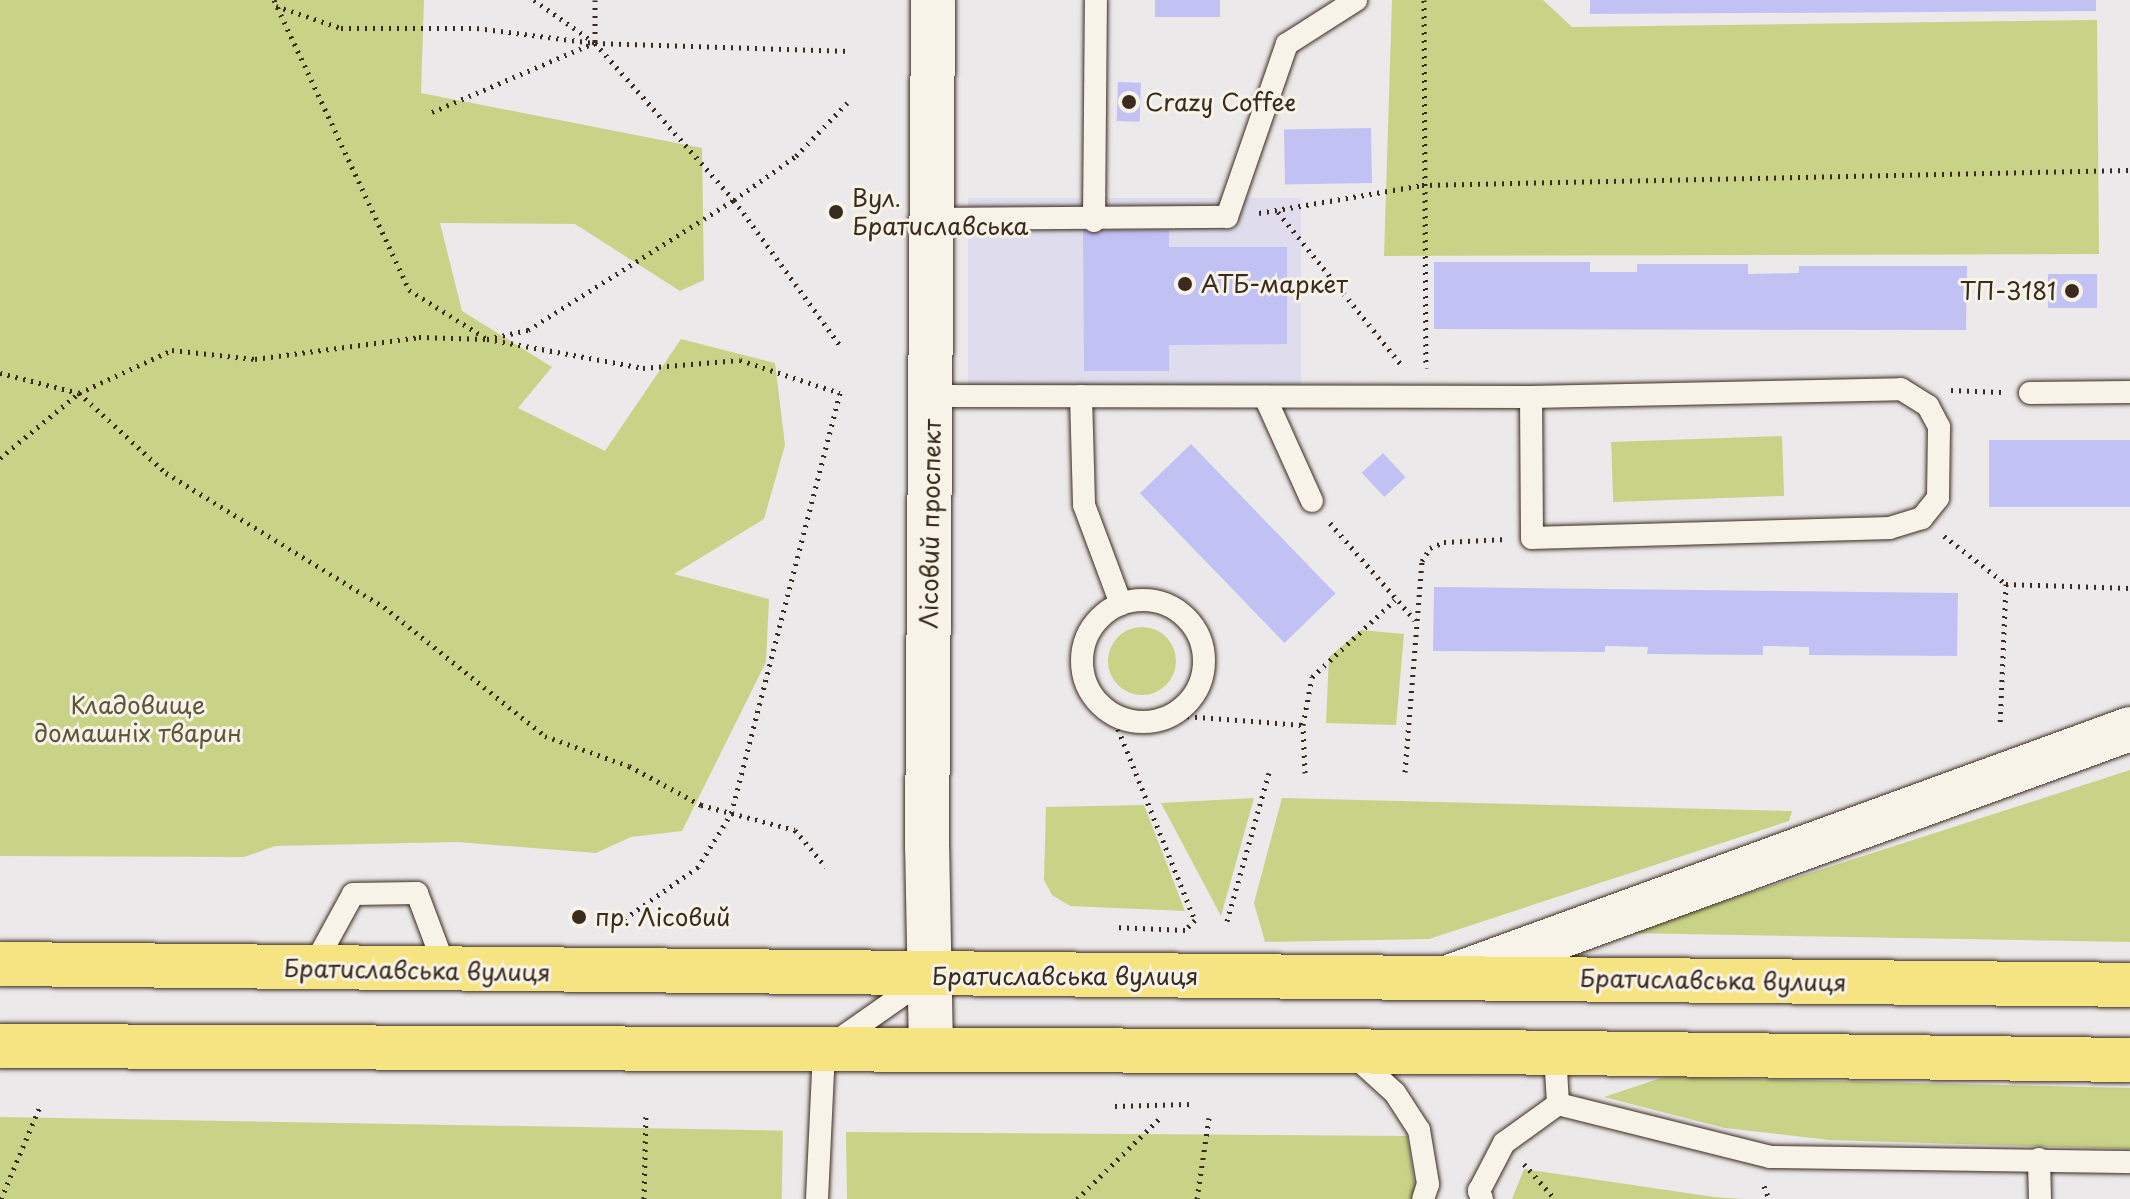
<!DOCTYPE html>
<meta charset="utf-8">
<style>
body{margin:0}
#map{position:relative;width:2130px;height:1199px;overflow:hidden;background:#ece9ea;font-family:"Playpen Sans",sans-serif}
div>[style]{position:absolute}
.built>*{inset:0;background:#dfdded;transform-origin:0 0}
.green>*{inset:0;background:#c8d387;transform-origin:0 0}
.round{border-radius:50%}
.building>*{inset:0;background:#c2c1f3;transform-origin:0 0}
.path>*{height:5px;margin-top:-2.5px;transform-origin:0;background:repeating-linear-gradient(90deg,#3b2a1e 0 2px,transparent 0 8px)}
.roads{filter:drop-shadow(0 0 2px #3b2a1e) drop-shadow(0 0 2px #3b2a1e)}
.service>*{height:22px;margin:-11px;padding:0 11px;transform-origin:11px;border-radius:11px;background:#f7f3e8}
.service>.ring{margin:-11px;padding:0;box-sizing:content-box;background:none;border:22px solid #f7f3e8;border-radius:50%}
.minor>*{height:44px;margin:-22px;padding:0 22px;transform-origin:22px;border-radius:22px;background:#f7f3e8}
.tertiary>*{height:44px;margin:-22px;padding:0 22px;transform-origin:22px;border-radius:22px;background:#f7f3e8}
.primary>*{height:44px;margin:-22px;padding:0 22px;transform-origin:22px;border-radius:22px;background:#f6e381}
.dots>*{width:22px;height:22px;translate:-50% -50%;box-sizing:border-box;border:4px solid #f7f3e8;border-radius:50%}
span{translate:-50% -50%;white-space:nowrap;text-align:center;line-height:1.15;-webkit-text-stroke:6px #f7f3e8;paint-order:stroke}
.poi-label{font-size:24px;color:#3b2a1e}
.left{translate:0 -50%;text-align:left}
.right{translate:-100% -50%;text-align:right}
.street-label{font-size:24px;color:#3b2a1e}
.park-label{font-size:24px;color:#5e5438}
</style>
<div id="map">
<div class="built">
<i style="left:968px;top:198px;width:333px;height:207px"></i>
</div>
<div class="green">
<i style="clip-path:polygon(0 0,424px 0,421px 93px,702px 148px,704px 280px,680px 291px,575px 224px,440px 223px,462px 311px,552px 367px,518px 408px,605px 451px,681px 339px,775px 363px,785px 445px,764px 519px,674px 574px,769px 599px,766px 662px,682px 831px,631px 837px,596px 853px,457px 842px,275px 846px,244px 857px,0 856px)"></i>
<i style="clip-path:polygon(1392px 0,1543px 0,1572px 27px,2097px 20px,2099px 254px,1384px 256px)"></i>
<i style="left:1782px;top:436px;width:60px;height:171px;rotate:88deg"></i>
<i class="round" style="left:1108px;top:627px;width:68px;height:68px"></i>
<i style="clip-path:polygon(1361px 630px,1404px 634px,1396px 725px,1326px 723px,1329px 657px)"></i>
<i style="clip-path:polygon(2130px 770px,2130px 942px,1625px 933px)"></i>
<i style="clip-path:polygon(1254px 798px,1221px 916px,1161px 803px)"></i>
<i style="clip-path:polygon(1282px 798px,1792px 811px,1789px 821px,1429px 939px,1265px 942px,1254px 903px)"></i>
<i style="clip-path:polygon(1144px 805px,1185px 911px,1070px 906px,1052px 895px,1044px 880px,1046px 807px)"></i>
<i style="clip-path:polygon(1664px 1077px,2130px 1088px,2130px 1149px,1829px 1140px,1725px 1128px,1604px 1097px)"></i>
<i style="left:0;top:1117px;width:783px;height:82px;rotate:1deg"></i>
<i style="clip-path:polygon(846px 1132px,1407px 1136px,1416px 1193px,1413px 1199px,847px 1199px)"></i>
<i style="clip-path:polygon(1524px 1169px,1714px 1197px,1745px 1199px,1512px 1199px)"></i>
</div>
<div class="building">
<i style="left:1155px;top:0;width:65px;height:17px"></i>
<i style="clip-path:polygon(1590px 0,2096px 0,2096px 11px,1590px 14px)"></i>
<i style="left:1118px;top:82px;width:23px;height:39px;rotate:2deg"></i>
<i style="left:1371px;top:128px;width:55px;height:87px;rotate:89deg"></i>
<i style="clip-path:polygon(1083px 230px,1169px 230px,1169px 247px,1287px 247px,1287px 344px,1169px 345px,1169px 371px,1084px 371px)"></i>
<i style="clip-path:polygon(1434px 262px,1590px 262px,1590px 272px,1637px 272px,1637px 264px,1748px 264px,1748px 274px,1799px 273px,1799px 266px,1967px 266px,1966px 330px,1434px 329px)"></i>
<i style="left:2097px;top:274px;width:34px;height:49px;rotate:90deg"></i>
<i style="left:1989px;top:440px;width:141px;height:67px"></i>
<i style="left:1191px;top:444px;width:208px;height:71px;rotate:46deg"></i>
<i style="left:1383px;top:453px;width:33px;height:29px;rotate:47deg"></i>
<i style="clip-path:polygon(1434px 587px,1958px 593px,1957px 656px,1809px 655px,1809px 647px,1763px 646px,1763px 655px,1647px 654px,1648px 647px,1605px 646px,1605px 652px,1433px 651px)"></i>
</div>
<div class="path">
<i style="left:274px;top:0;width:320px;rotate:65deg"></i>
<i style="left:409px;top:290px;width:92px;rotate:32.1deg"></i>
<i style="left:487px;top:339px;width:159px;rotate:10.5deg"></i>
<i style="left:643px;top:368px;width:97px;rotate:-4.7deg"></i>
<i style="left:740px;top:360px;width:105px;rotate:18.3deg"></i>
<i style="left:840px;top:393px;width:433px;rotate:104.5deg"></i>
<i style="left:732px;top:812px;width:65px;rotate:121.7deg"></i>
<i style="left:698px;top:867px;width:99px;rotate:144.9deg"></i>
<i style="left:534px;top:0;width:75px;rotate:35.2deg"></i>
<i style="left:595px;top:43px;width:210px;rotate:48.5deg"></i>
<i style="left:734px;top:200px;width:182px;rotate:53.9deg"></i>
<i style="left:595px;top:0;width:43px;rotate:90deg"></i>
<i style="left:595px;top:43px;width:255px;rotate:1.8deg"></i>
<i style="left:1424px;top:0;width:368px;rotate:89.7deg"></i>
<i style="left:276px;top:6px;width:69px;rotate:18.7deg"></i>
<i style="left:341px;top:28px;width:136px"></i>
<i style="left:477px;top:28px;width:118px;rotate:7.3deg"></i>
<i style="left:432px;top:112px;width:176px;rotate:-23.1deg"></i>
<i style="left:1278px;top:212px;width:199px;rotate:51.1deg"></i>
<i style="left:1259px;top:213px;width:165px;rotate:-9.7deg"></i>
<i style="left:1422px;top:185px;width:708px;rotate:-1.21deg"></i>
<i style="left:0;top:373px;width:81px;rotate:14.2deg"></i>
<i style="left:79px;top:393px;width:118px;rotate:42.6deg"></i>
<i style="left:166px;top:473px;width:256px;rotate:31.6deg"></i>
<i style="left:384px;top:607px;width:206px;rotate:38.7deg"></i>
<i style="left:545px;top:736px;width:89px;rotate:19.7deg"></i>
<i style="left:629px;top:766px;width:82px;rotate:28.4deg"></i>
<i style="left:701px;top:805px;width:97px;rotate:14.9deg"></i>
<i style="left:795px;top:830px;width:48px;rotate:50deg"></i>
<i style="left:1951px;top:390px;width:50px;rotate:2.3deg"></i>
<i style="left:0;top:458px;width:102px;rotate:-39.4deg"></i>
<i style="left:79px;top:393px;width:102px;rotate:-24.8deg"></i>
<i style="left:172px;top:350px;width:83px;rotate:6.2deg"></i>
<i style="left:255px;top:359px;width:165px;rotate:-7.6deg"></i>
<i style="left:419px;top:337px;width:68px;rotate:1.7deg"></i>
<i style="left:487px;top:339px;width:42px;rotate:-12.4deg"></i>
<i style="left:528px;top:330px;width:244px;rotate:-32.3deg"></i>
<i style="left:734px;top:200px;width:76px;rotate:-35.4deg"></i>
<i style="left:796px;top:156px;width:74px;rotate:-46.1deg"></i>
<i style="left:1330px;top:523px;width:129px;rotate:48.8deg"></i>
<i style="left:1944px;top:536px;width:78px;rotate:37.7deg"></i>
<i style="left:2006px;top:584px;width:141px;rotate:92.4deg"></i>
<i style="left:2006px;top:584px;width:124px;rotate:1.8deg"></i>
<i style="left:1112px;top:714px;width:222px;rotate:68.1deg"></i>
<i style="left:1195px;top:920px;width:14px;rotate:135deg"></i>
<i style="left:1185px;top:930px;width:70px;rotate:-177.5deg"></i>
<i style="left:1171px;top:715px;width:132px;rotate:4.3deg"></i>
<i style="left:1405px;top:772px;width:212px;rotate:-85.4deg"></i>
<i style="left:1422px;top:561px;width:15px;rotate:-58deg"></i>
<i style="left:1430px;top:548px;width:15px;rotate:-23deg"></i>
<i style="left:1444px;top:542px;width:63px;rotate:-2.7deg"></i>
<i style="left:1305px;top:773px;width:48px;rotate:-92.4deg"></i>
<i style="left:1303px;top:725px;width:49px;rotate:-79.4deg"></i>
<i style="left:1312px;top:677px;width:113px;rotate:-42.9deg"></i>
<i style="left:1227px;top:921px;width:154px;rotate:-74.2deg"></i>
<i style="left:1115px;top:1106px;width:74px;rotate:-1.5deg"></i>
<i style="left:1524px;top:1164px;width:47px;rotate:48.5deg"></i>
<i style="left:1764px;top:1186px;width:14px;rotate:69deg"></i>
<i style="left:1px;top:1199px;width:101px;rotate:-67.2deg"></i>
<i style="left:644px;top:1199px;width:85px;rotate:-88.7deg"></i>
<i style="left:1077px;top:1199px;width:116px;rotate:-44.3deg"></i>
<i style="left:1197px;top:1199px;width:82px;rotate:-81.6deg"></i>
</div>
<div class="roads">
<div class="service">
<i style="left:933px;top:219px;width:294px;rotate:-0.4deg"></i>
<i style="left:1227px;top:217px;width:183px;rotate:-70.9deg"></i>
<i style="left:1287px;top:44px;width:82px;rotate:-32.5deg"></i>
<i style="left:1094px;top:221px;width:221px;rotate:-89.5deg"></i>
<i style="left:1901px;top:389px;width:32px;rotate:32deg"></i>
<i style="left:1928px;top:406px;width:24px;rotate:62deg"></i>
<i style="left:1939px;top:427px;width:71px;rotate:90.8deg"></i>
<i style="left:1938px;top:498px;width:26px;rotate:129deg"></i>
<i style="left:1922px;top:518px;width:34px;rotate:163deg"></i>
<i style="left:1889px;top:528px;width:357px;rotate:178.4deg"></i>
<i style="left:1532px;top:538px;width:141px;rotate:-90.4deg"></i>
<i style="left:1531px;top:397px;width:370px;rotate:-1.2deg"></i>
<i style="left:2030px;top:393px;width:100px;rotate:-0.6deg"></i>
<i style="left:932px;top:396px;width:599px;rotate:0.1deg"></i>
<i style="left:1081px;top:396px;width:109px;rotate:88.4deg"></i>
<i style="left:1084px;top:505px;width:106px;rotate:69.5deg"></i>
<i style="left:1265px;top:397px;width:114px;rotate:65.7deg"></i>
<i class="ring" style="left:1082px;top:600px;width:100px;height:100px"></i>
<i style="left:312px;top:969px;width:85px;rotate:-61.3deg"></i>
<i style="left:353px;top:894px;width:64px;rotate:-0.9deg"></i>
<i style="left:417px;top:893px;width:82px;rotate:69.4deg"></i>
<i style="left:1351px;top:1053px;width:59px;rotate:42.3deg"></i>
<i style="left:1395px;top:1093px;width:44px;rotate:57deg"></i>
<i style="left:1419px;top:1130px;width:55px;rotate:80.5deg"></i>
<i style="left:1428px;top:1184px;width:16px;rotate:108deg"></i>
<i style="left:1555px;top:1053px;width:51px;rotate:86.6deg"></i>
<i style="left:2039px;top:1159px;width:40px;rotate:88.6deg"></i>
<i style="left:817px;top:1199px;width:149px;rotate:-87.3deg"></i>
<i style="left:824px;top:1050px;width:126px;rotate:-35deg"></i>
<i style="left:1482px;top:1199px;width:9px;rotate:-111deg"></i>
<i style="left:1479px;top:1191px;width:54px;rotate:-62.5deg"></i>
<i style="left:1504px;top:1143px;width:67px;rotate:-35.8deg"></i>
<i style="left:1558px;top:1104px;width:219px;rotate:14deg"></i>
<i style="left:1770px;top:1157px;width:360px;rotate:0.8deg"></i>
</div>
<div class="minor">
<i style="left:1449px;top:977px;width:725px;rotate:-20.01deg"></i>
</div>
<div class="tertiary">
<i style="left:931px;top:1049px;width:201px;rotate:-91.1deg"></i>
<i style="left:927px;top:848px;width:848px;rotate:-89.59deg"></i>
</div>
<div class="primary">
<i style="left:0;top:964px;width:2130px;rotate:0.56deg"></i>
<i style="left:0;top:1046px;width:1485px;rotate:0.23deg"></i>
<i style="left:1485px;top:1052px;width:645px;rotate:0.71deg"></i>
</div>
</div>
<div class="dots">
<i style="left:1129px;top:102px;background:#3b2a1e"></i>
<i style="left:836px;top:212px;background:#3b2a1e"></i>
<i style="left:1185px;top:284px;background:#3b2a1e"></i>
<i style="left:2072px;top:291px;background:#3b2a1e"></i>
<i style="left:579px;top:917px;background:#3b2a1e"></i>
</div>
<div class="poi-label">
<span class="left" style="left:1145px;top:102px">Crazy Coffee</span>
<span class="left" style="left:852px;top:212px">Вул.<br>Братиславська</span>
<span class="left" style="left:1201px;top:284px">АТБ-маркет</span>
<span class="right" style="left:2056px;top:291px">ТП-3181</span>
<span class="left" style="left:595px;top:917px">пр. Лісовий</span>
</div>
<div class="street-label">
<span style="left:930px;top:524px;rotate:-89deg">Лісовий проспект</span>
<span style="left:417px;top:970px;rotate:1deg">Братиславська вулиця</span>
<span style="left:1065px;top:976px">Братиславська вулиця</span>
<span style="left:1713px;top:980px;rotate:1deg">Братиславська вулиця</span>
</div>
<div class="park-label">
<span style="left:138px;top:719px">Кладовище<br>домашніх тварин</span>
</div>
</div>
